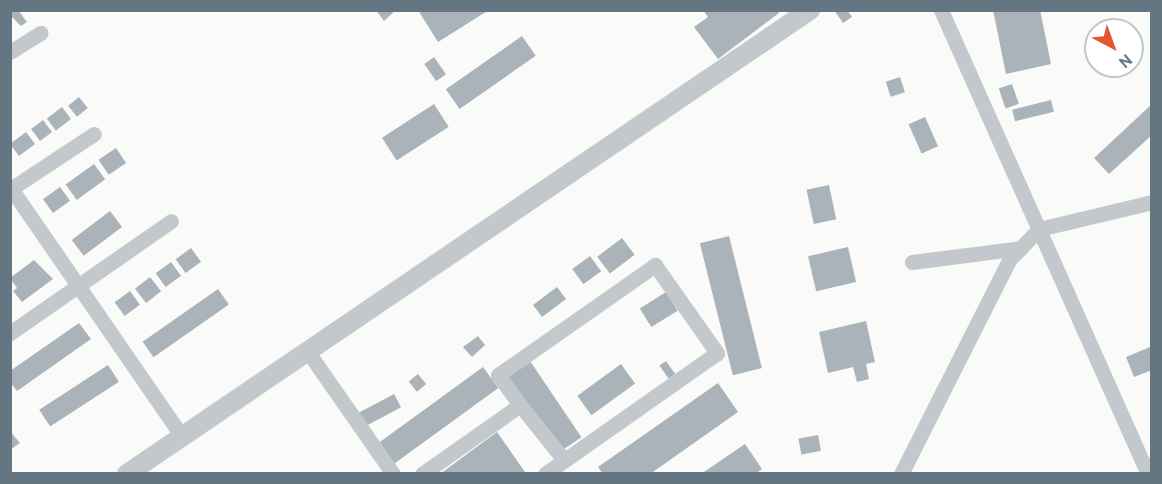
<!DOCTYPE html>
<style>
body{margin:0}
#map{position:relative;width:1162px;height:484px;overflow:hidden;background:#fafaf8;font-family:Overpass,sans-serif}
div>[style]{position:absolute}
.building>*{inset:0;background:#aab3b9;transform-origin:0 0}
.minor>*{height:15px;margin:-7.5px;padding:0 7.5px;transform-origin:7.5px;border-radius:7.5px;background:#c3c8cc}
.tertiary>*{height:20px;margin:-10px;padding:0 10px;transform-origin:10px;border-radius:10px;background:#c3c8cc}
span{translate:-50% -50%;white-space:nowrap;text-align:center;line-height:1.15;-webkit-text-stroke:6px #fff;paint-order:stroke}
.frame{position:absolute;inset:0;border:12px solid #657683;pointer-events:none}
.north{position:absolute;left:1084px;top:18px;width:60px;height:60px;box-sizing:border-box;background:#fff;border:2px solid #c1c8cd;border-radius:50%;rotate:139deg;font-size:16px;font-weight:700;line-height:24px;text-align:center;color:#657683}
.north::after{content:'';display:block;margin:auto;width:21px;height:27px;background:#e4572e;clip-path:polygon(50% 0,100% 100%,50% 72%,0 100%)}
</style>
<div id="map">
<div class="building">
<i style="clip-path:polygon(10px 10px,18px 10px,27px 22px,21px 26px,10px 15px)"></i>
<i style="clip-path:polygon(376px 10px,396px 10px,384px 21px)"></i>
<i style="clip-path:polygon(418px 10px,489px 10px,438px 42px)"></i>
<i style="clip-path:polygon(703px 10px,777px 10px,779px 13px,718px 59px,694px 27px,708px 17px)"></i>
<i style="clip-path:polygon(834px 10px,847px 10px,852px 17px,843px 23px)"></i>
<i style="clip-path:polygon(993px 10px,1040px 10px,1051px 64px,1006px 74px)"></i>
<i style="left:522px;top:36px;width:24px;height:93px;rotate:55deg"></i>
<i style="left:434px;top:57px;width:21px;height:12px;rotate:55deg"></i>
<i style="left:900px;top:77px;width:16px;height:15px;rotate:72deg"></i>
<i style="left:1012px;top:84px;width:21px;height:14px;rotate:71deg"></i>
<i style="left:79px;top:97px;width:14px;height:14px;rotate:51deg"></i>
<i style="left:1051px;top:100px;width:12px;height:40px;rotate:76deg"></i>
<i style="left:434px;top:104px;width:27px;height:62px;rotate:57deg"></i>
<i style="clip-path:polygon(1152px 104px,1152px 135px,1109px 174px,1094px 158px)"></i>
<i style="left:62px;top:107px;width:15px;height:19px;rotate:53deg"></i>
<i style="left:925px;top:117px;width:32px;height:18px;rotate:66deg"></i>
<i style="left:43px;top:120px;width:15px;height:15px;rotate:53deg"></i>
<i style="left:26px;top:132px;width:15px;height:20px;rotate:53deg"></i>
<i style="left:116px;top:148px;width:18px;height:21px;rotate:56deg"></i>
<i style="left:94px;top:164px;width:19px;height:35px;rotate:54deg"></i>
<i style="left:829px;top:185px;width:35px;height:23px;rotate:78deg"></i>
<i style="left:60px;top:187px;width:17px;height:21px;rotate:54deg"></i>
<i style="left:110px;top:211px;width:20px;height:48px;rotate:53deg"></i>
<i style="left:729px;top:236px;width:136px;height:30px;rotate:76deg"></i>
<i style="left:622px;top:238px;width:21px;height:31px;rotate:53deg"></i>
<i style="left:848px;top:247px;width:36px;height:41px;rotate:77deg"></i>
<i style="left:191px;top:248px;width:17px;height:19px;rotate:54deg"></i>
<i style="left:590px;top:256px;width:19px;height:22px;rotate:54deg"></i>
<i style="clip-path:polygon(34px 260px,53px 279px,22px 302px,13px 291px,17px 288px,10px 278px)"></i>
<i style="left:171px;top:262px;width:17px;height:19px;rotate:54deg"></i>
<i style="left:150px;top:277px;width:18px;height:19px;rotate:52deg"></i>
<i style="left:557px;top:287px;width:15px;height:30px;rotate:53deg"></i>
<i style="left:218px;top:289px;width:19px;height:92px;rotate:55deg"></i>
<i style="left:130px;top:291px;width:17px;height:19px;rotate:54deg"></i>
<i style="left:666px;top:292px;width:22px;height:31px;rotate:58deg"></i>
<i style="clip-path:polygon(866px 321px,875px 362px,866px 364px,869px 379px,857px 382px,853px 367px,828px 373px,819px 332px)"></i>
<i style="clip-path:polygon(79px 323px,91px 339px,17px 391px,10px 382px,10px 371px)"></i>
<i style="clip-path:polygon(478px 336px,485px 345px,472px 357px,463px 347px)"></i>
<i style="clip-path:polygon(1150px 347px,1152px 370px,1134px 377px,1126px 357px)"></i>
<i style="left:530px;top:361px;width:92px;height:27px;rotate:56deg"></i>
<i style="left:666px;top:361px;width:16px;height:8px;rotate:55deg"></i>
<i style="left:621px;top:364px;width:24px;height:54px;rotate:54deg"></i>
<i style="left:108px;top:365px;width:20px;height:82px;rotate:57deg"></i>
<i style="left:483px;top:367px;width:26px;height:133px;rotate:54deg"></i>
<i style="left:418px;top:374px;width:13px;height:12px;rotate:51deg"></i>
<i style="clip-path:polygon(718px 383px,738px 412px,650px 474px,603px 474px,598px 467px)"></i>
<i style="left:394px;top:394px;width:15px;height:41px;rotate:62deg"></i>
<i style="clip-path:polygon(10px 431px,20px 443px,10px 450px)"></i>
<i style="clip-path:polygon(497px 432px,525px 472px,440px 474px)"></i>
<i style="left:818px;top:435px;width:16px;height:20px;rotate:79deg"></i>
<i style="clip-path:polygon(745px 444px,762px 469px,755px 474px,701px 474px)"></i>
</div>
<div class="minor">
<i style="left:941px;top:10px;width:508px;rotate:65.96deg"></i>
<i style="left:10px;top:52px;width:36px;rotate:-32deg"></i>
<i style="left:10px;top:187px;width:303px;rotate:55.4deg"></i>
<i style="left:12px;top:188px;width:98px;rotate:-33.4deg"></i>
<i style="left:912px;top:262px;width:110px;rotate:-7.3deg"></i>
<i style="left:10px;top:333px;width:196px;rotate:-34.8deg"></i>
<i style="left:308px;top:352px;width:149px;rotate:55.1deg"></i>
<i style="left:520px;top:405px;width:70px;rotate:51.3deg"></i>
<i style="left:422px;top:474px;width:120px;rotate:-35.1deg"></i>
<i style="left:520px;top:405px;width:37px;rotate:-126deg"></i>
<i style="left:498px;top:375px;width:192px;rotate:-35deg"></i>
<i style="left:655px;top:265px;width:108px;rotate:54.8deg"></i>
<i style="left:717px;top:353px;width:210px;rotate:144.9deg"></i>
<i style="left:901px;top:474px;width:240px;rotate:-63.2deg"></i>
<i style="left:1009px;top:260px;width:43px;rotate:-45.9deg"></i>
<i style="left:1039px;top:229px;width:116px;rotate:-13.4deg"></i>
</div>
<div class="tertiary">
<i style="left:127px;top:474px;width:826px;rotate:-34.19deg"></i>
</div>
<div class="frame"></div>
<div class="north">N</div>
</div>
